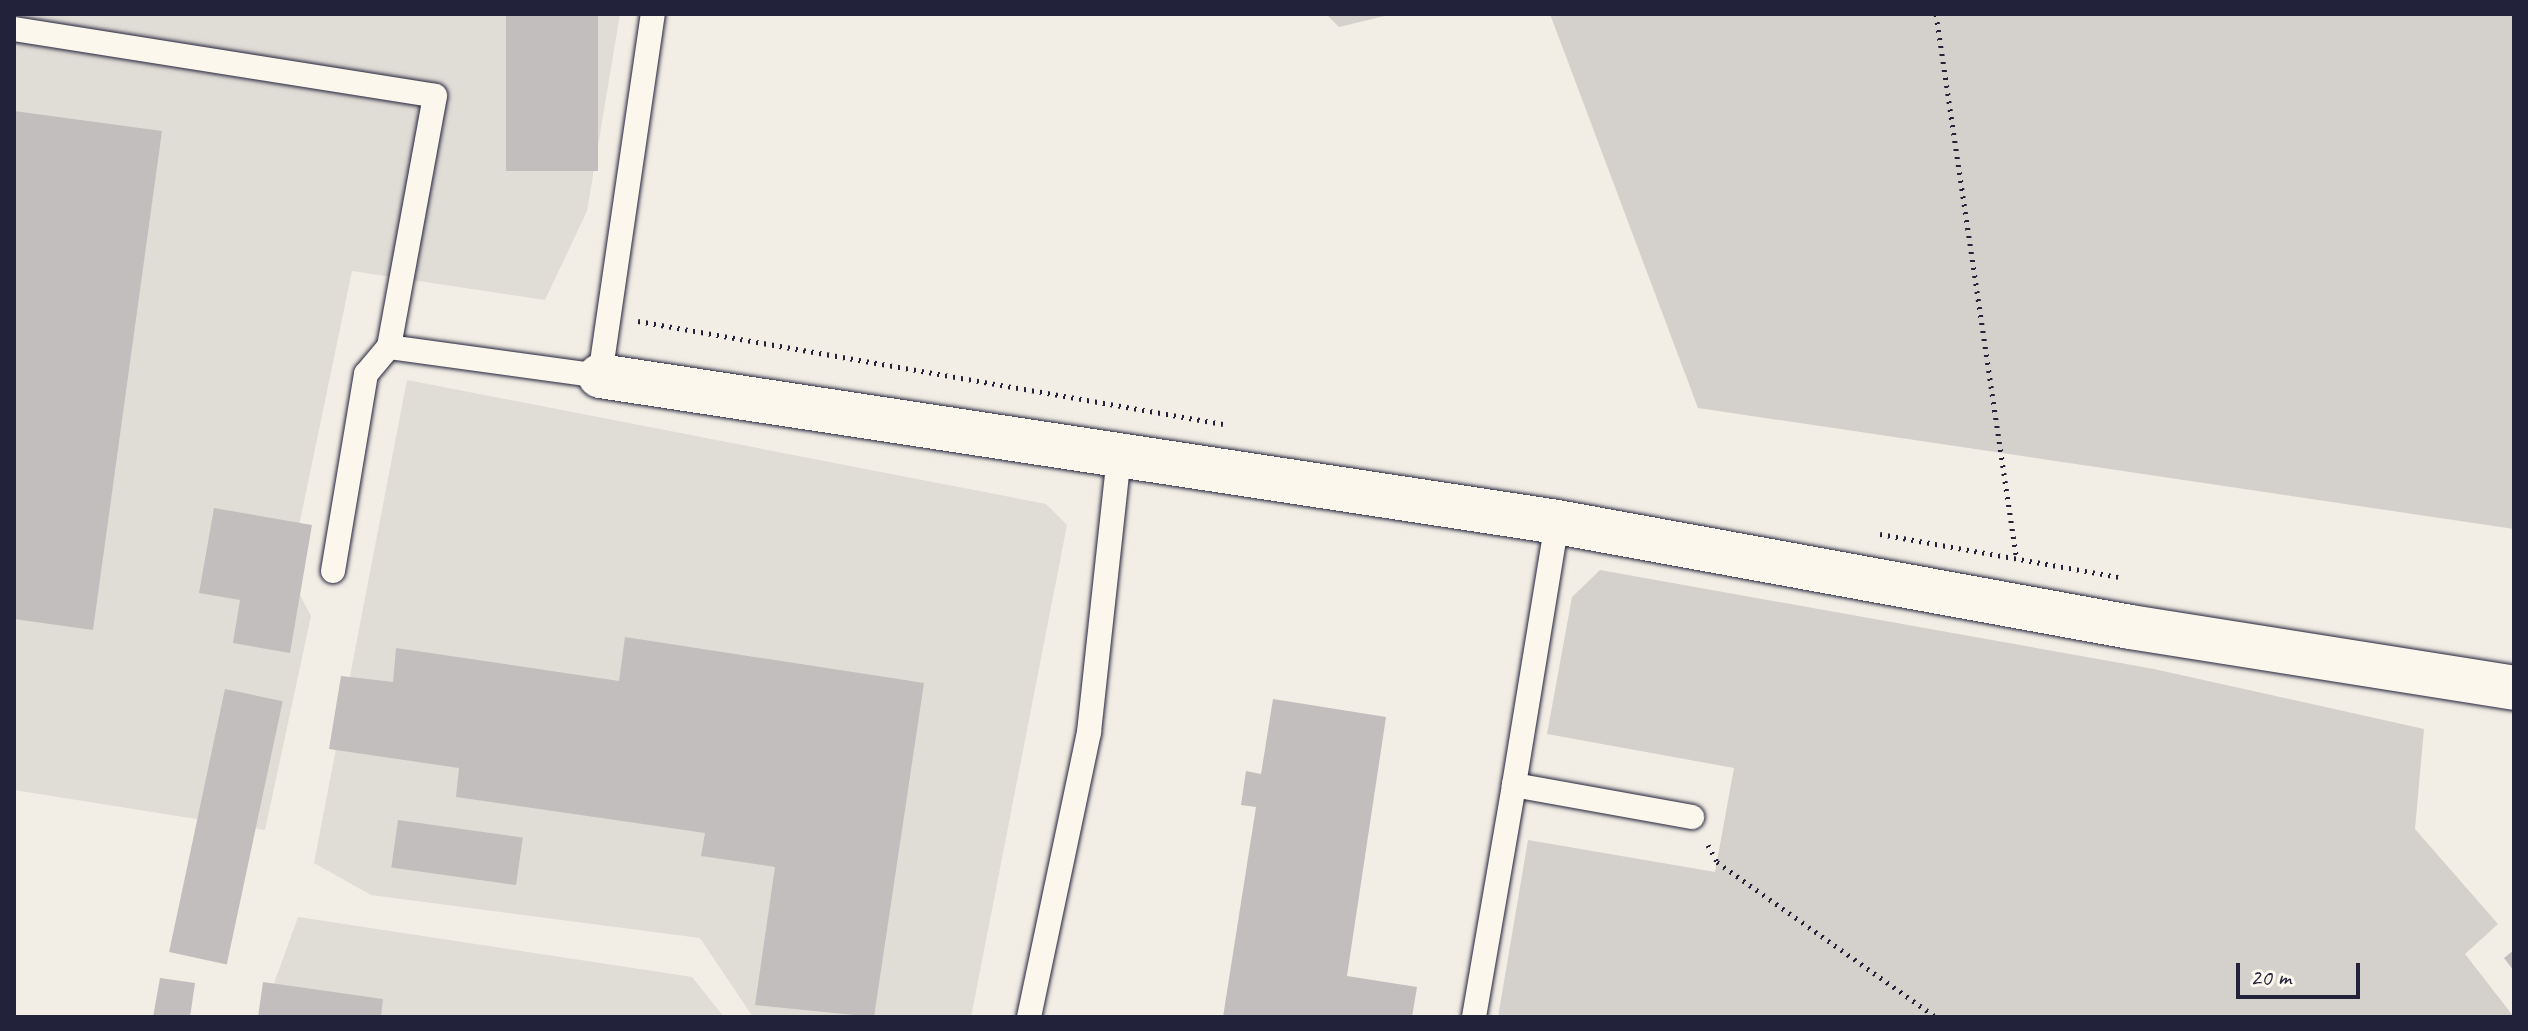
<!DOCTYPE html>
<style>
body{margin:0}
#map{position:relative;width:2528px;height:1031px;overflow:hidden;background:#f2eee5;font-family:Caveat,sans-serif}
div>[style]{position:absolute}
.built>*{inset:0;background:#e0dcd6}
.green>*{inset:0;background:#d4d1cc}
.building>*{inset:0;background:#c2bebe;transform-origin:0 0}
.path>*{height:5px;margin-top:-2.5px;transform-origin:0;background:repeating-linear-gradient(90deg,#22223b 0 2px,transparent 0 8px)}
.roads{filter:drop-shadow(0 0 2px #22223b) drop-shadow(0 0 2px #22223b)}
.lane>*{height:24px;margin:-12px;padding:0 12px;transform-origin:12px;border-radius:12px;background:#fbf7ec}
.street>*{height:44px;margin:-22px;padding:0 22px;transform-origin:22px;border-radius:22px;background:#fbf7ec}
span{translate:-50% -50%;white-space:nowrap;text-align:center;line-height:1.15;-webkit-text-stroke:8px #fbf7ec;paint-order:stroke}
.frame{position:absolute;inset:0;border:16px solid #22223b;pointer-events:none}
.scale{position:absolute;left:2236px;top:963px;width:124px;height:36px;box-sizing:border-box;border:4px solid #22223b;border-top:0;padding-left:10px;font-size:24px;line-height:28px;white-space:nowrap;color:#22223b;-webkit-text-stroke:6px #fbf7ec;paint-order:stroke}
</style>
<div id="map">
<div class="built">
<i style="clip-path:polygon(14px 14px,620px 14px,587px 211px,545px 300px,352px 271px,289px 574px,311px 616px,265px 830px,14px 790px)"></i>
<i style="clip-path:polygon(407px 380px,1046px 504px,1067px 525px,971px 1017px,753px 1017px,700px 938px,371px 895px,314px 863px)"></i>
<i style="clip-path:polygon(298px 917px,692px 977px,724px 1017px,262px 1017px)"></i>
</div>
<div class="green">
<i style="clip-path:polygon(1326px 14px,1393px 14px,1339px 27px)"></i>
<i style="clip-path:polygon(1550px 14px,2514px 14px,2514px 529px,1698px 408px)"></i>
<i style="clip-path:polygon(1600px 570px,2154px 669px,2424px 729px,2415px 829px,2498px 924px,2465px 954px,2514px 1017px,1498px 1017px,1528px 840px,1715px 872px,1734px 768px,1547px 734px,1572px 597px)"></i>
</div>
<div class="building">
<i style="left:506px;top:14px;width:92px;height:157px"></i>
<i style="clip-path:polygon(14px 111px,162px 131px,93px 630px,14px 619px)"></i>
<i style="clip-path:polygon(214px 508px,312px 525px,290px 653px,233px 643px,240px 600px,199px 593px)"></i>
<i style="clip-path:polygon(625px 637px,924px 683px,874px 1017px,755px 1005px,775px 867px,701px 856px,705px 833px,456px 797px,459px 768px,329px 749px,341px 676px,393px 682px,396px 648px,619px 681px)"></i>
<i style="left:225px;top:689px;width:59px;height:269px;rotate:12deg"></i>
<i style="clip-path:polygon(1273px 699px,1386px 717px,1347px 976px,1417px 987px,1412px 1017px,1223px 1017px,1256px 807px,1241px 805px,1246px 771px,1261px 774px)"></i>
<i style="left:398px;top:820px;width:126px;height:48px;rotate:8deg"></i>
<i style="clip-path:polygon(2514px 950px,2514px 971px,2504px 958px)"></i>
<i style="clip-path:polygon(160px 978px,195px 983px,190px 1017px,153px 1017px)"></i>
<i style="clip-path:polygon(263px 982px,383px 999px,381px 1017px,258px 1017px)"></i>
</div>
<div class="path">
<i style="left:1936px;top:14px;width:547px;rotate:81.59deg"></i>
<i style="left:638px;top:321px;width:594px;rotate:9.99deg"></i>
<i style="left:1880px;top:534px;width:242px;rotate:10.2deg"></i>
<i style="left:1708px;top:845px;width:19px;rotate:62deg"></i>
<i style="left:1717px;top:862px;width:268px;rotate:35.3deg"></i>
</div>
<div class="roads">
<div class="lane">
<i style="left:14px;top:29px;width:426px;rotate:9deg"></i>
<i style="left:435px;top:96px;width:255px;rotate:100.4deg"></i>
<i style="left:389px;top:347px;width:213px;rotate:7.8deg"></i>
<i style="left:600px;top:376px;width:366px;rotate:-81.7deg"></i>
<i style="left:1557px;top:522px;width:266px;rotate:99.3deg"></i>
<i style="left:1514px;top:785px;width:181px;rotate:10.2deg"></i>
<i style="left:333px;top:571px;width:200px;rotate:-80.5deg"></i>
<i style="left:366px;top:374px;width:35px;rotate:-50deg"></i>
<i style="left:1029px;top:1017px;width:291px;rotate:-78.1deg"></i>
<i style="left:1089px;top:732px;width:276px;rotate:-83.8deg"></i>
<i style="left:1474px;top:1017px;width:235px;rotate:-80.2deg"></i>
</div>
<div class="street">
<i style="left:600px;top:376px;width:968px;rotate:8.67deg"></i>
<i style="left:1557px;top:522px;width:583px;rotate:10.38deg"></i>
<i style="left:2130px;top:627px;width:389px;rotate:9deg"></i>
</div>
</div>
<div class="frame"></div>
<div class="scale">20 m</div>
</div>
